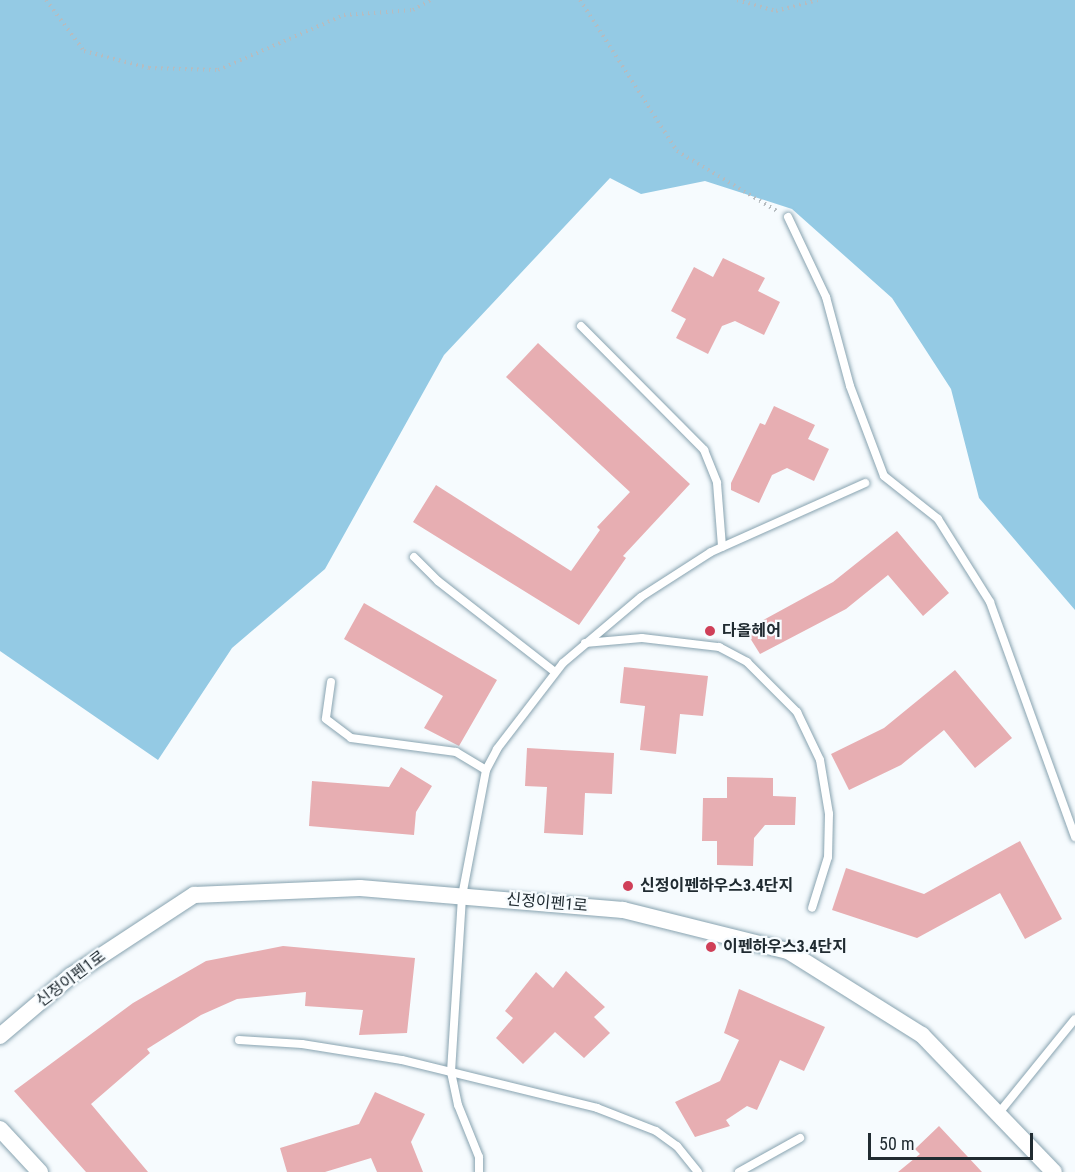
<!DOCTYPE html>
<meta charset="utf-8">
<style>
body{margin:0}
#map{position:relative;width:1075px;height:1172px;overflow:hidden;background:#f6fbfe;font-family:"Roboto Condensed","Noto Sans KR",sans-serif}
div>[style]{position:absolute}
.forest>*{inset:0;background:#94cae4}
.building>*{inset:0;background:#e7aeb2}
.path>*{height:4px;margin-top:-2px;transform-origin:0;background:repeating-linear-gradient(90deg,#b6bcc0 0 1.5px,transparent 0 6px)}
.roads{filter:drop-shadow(0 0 2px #88a3b0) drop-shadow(0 0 2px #88a3b0)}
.lane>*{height:8px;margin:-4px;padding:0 4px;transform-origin:4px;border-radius:4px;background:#fff}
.street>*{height:16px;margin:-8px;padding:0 8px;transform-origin:8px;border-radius:8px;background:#fff}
.dots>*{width:16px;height:16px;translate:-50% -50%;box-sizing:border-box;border:3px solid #f6fbfe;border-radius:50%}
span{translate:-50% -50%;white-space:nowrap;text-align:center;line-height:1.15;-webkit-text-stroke:4.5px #f6fbfe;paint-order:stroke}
.poi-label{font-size:16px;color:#202b31;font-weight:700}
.left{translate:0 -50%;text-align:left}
.street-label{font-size:16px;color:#202b31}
.scale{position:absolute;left:868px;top:1133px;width:165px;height:27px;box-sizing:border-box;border:3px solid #202b31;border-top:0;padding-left:8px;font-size:18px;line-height:21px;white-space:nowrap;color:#202b31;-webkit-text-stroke:4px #f6fbfe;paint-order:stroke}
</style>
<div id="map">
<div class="forest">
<i style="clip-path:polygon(0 0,1075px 0,1075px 610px,979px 498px,951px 389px,892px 298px,792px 209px,705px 181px,641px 194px,610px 178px,444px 355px,325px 569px,232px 648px,158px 760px,0 651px)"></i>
</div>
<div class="building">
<i style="clip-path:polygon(723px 258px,765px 278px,758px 291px,780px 302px,764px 335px,735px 321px,722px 326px,708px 354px,676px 338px,686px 319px,671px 311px,694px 267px,713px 277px)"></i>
<i style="clip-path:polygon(538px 343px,690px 484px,623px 556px,626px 558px,579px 625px,413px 522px,436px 485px,571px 571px,600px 530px,597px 527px,630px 492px,506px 377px)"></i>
<i style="clip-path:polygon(774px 406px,815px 425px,808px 439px,829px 449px,814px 481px,787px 468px,772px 475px,759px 503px,731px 490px,731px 483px,760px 423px,765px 425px)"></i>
<i style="clip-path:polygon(897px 531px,949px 593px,923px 616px,888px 575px,846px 609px,760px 654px,745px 630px,833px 582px)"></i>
<i style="clip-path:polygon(364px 603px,497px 680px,459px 746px,424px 728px,443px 696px,344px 639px)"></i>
<i style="clip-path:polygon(624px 667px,708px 676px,703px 716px,680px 714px,676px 754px,640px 750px,645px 706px,620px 703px)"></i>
<i style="clip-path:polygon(955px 670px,1012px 738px,975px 768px,944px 730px,901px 765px,849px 790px,831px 754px,884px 728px)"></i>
<i style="clip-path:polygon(527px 748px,614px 753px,612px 794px,585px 793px,583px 835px,544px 833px,547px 787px,525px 786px)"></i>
<i style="clip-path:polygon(401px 767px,432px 786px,416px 812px,414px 835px,309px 826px,312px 781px,389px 787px)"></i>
<i style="clip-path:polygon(727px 777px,773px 778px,773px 796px,796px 797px,795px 825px,765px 825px,754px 838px,753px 866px,717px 865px,717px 841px,702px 841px,703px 798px,727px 798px)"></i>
<i style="clip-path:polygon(1020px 841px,1062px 919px,1025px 939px,1000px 893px,917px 938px,832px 910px,846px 868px,924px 894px)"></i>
<i style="clip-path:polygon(283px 946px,415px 958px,407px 1033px,359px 1035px,363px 1010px,305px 1006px,306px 992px,237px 999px,201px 1015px,147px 1049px,150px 1053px,91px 1104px,148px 1172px,86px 1172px,14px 1091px,133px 1003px,206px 961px)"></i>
<i style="clip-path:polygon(566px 971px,605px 1007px,594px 1017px,610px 1033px,584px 1058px,555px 1032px,523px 1064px,496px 1038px,513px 1018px,505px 1011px,536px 972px,553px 988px)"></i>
<i style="clip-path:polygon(739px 989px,825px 1027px,804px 1071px,780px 1060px,757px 1110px,747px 1106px,726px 1120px,730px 1126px,695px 1137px,675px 1102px,720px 1081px,739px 1040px,724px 1033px)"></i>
<i style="clip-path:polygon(375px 1092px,425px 1114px,411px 1142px,423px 1172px,377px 1172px,371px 1158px,325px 1172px,287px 1172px,280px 1148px,359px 1124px)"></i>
<i style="clip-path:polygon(939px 1126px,982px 1172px,898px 1172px,920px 1154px,915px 1149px)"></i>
</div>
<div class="path">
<i style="left:46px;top:0;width:64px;rotate:53.3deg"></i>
<i style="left:84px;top:51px;width:67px;rotate:14.7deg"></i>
<i style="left:149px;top:68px;width:69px;rotate:1.7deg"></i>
<i style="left:218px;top:70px;width:137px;rotate:-23.6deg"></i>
<i style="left:344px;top:15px;width:69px;rotate:-4.1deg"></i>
<i style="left:413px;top:10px;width:20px;rotate:-30deg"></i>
<i style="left:580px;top:0;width:179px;rotate:57.3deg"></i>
<i style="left:677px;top:151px;width:117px;rotate:31deg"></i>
<i style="left:737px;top:0;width:41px;rotate:15.8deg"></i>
<i style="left:776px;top:11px;width:43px;rotate:-14.7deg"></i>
</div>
<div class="roads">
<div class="lane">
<i style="left:788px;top:217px;width:89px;rotate:64.6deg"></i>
<i style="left:826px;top:297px;width:92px;rotate:74.9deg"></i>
<i style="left:850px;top:386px;width:96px;rotate:69.3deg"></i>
<i style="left:884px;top:476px;width:69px;rotate:38.5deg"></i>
<i style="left:938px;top:519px;width:98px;rotate:57.9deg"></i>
<i style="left:990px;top:602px;width:250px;rotate:70.1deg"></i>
<i style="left:581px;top:326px;width:175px;rotate:45.2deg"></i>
<i style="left:704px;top:450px;width:35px;rotate:68deg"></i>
<i style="left:717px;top:483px;width:64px;rotate:85.5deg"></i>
<i style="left:414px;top:557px;width:34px;rotate:45deg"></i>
<i style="left:438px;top:581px;width:148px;rotate:37.9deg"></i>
<i style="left:585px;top:643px;width:57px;rotate:-5deg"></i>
<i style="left:642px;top:638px;width:78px;rotate:6.7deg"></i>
<i style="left:719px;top:647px;width:32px;rotate:28deg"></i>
<i style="left:747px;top:662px;width:71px;rotate:45deg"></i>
<i style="left:797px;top:712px;width:53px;rotate:64.4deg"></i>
<i style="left:820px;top:760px;width:55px;rotate:80.5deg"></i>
<i style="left:829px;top:814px;width:43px;rotate:91.3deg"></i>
<i style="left:828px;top:857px;width:53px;rotate:107.4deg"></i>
<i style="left:331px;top:682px;width:37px;rotate:98deg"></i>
<i style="left:326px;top:719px;width:31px;rotate:37deg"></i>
<i style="left:351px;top:738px;width:106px;rotate:7.6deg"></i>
<i style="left:456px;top:752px;width:35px;rotate:31deg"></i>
<i style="left:239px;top:1040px;width:63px;rotate:3.6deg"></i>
<i style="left:302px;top:1044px;width:101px;rotate:9.1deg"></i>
<i style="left:402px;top:1060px;width:201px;rotate:13.8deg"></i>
<i style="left:597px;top:1108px;width:63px;rotate:21.3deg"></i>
<i style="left:656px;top:1131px;width:26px;rotate:36deg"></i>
<i style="left:677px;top:1146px;width:33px;rotate:51deg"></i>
<i style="left:998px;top:1114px;width:122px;rotate:-51deg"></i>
<i style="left:479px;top:1172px;width:15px;rotate:-90deg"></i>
<i style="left:479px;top:1157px;width:56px;rotate:-112deg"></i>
<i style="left:458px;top:1105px;width:34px;rotate:-102deg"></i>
<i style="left:451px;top:1072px;width:176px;rotate:-86.4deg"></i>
<i style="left:462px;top:896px;width:128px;rotate:-79.2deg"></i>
<i style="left:486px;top:770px;width:24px;rotate:-62deg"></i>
<i style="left:497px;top:749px;width:108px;rotate:-52.5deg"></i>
<i style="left:563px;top:663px;width:102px;rotate:-40.2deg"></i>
<i style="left:641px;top:597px;width:83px;rotate:-32.7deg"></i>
<i style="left:711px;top:552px;width:169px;rotate:-24.1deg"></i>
<i style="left:739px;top:1172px;width:70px;rotate:-29.1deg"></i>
</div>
<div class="street">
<i style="left:0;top:1036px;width:94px;rotate:-40.3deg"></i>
<i style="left:72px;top:975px;width:146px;rotate:-33.3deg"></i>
<i style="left:194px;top:895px;width:166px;rotate:-2.4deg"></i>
<i style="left:360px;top:888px;width:264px;rotate:4.8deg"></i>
<i style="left:623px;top:910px;width:170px;rotate:14deg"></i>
<i style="left:788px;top:951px;width:158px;rotate:32.1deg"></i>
<i style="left:922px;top:1035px;width:190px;rotate:46.1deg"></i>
<i style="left:0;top:1129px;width:59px;rotate:47.1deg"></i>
</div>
</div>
<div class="dots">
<i style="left:710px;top:631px;background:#cf3f58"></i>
<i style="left:628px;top:886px;background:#cf3f58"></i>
<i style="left:711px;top:947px;background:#cf3f58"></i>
</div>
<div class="poi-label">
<span class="left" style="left:722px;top:631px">다올헤어</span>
<span class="left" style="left:640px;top:886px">신정이펜하우스3.4단지</span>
<span class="left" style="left:723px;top:947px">이펜하우스3.4단지</span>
</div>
<div class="street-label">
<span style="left:547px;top:903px;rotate:5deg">신정이펜1로</span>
<span style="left:71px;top:979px;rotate:-37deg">신정이펜1로</span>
</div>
<div class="scale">50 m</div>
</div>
